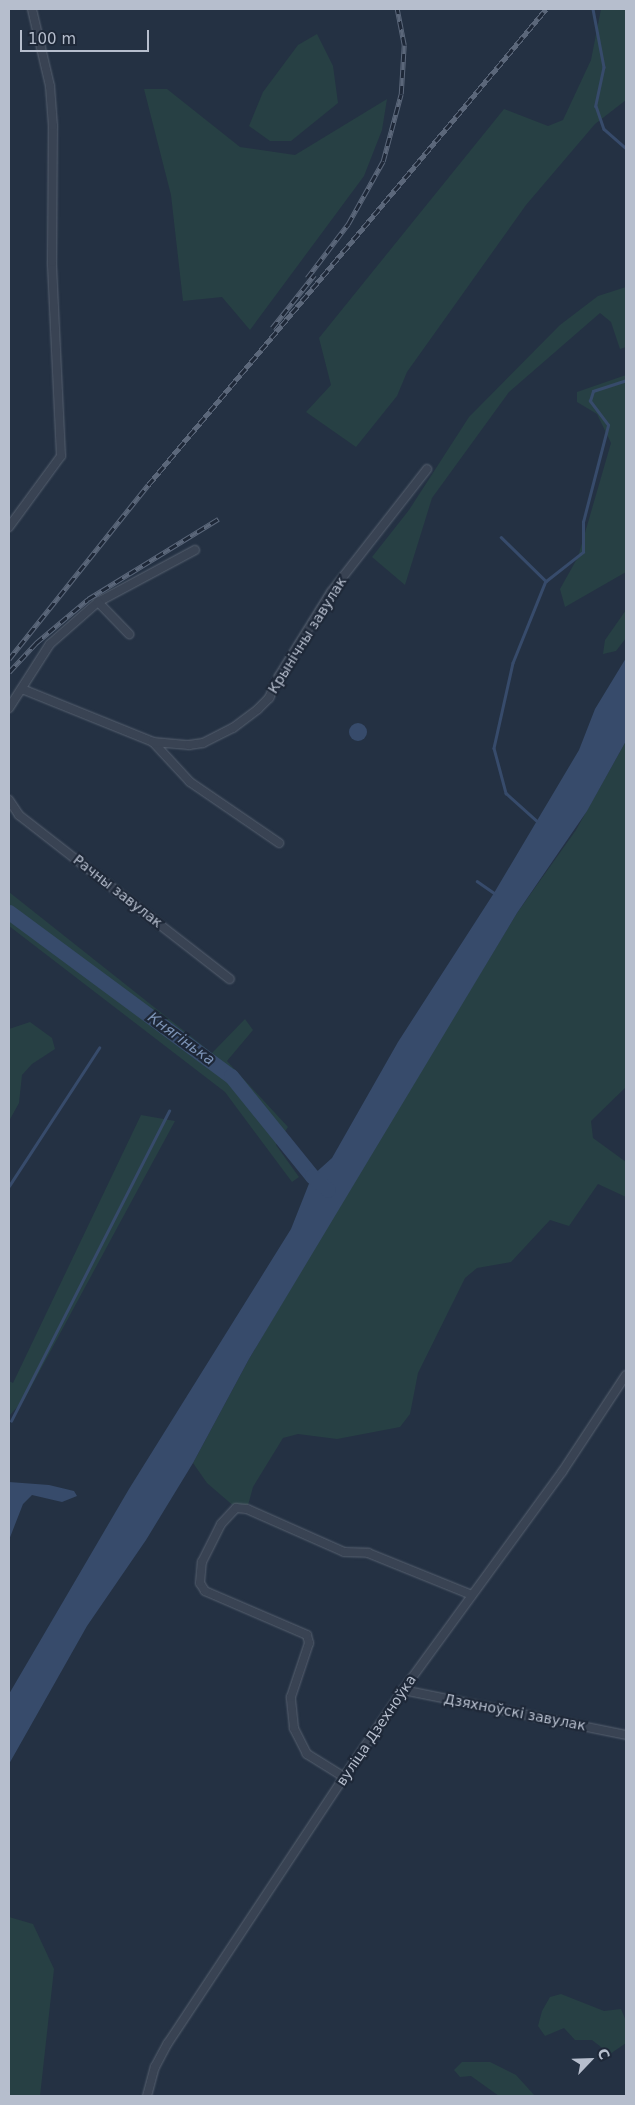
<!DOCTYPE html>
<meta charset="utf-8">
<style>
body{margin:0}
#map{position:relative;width:635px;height:2105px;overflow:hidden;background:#243143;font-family:"DejaVu Sans",sans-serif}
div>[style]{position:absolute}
.green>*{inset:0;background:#274044}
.water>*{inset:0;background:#374b6b}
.round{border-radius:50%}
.stream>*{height:2.5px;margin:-1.25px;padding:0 1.25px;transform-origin:1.25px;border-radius:1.25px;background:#374b6b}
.river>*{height:15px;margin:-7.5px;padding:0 7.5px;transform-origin:7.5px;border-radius:7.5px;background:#374b6b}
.roads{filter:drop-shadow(0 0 1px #576170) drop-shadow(0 0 1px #576170)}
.minor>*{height:8px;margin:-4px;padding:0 4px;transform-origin:4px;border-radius:4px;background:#394353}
.rail>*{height:4.5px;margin-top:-2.25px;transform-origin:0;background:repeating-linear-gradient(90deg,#1e2838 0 8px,#5b677a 0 16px);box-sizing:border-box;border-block:1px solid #5b677a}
span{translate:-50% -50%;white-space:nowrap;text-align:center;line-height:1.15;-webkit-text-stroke:4.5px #1e2838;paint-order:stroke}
.street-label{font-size:14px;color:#b6becd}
.water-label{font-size:15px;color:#7c93b6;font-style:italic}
.frame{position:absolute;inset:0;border:10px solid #b6becd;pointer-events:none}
.north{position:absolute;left:565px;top:2035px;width:50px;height:50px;-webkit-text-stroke:4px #1e2838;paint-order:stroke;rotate:66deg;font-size:14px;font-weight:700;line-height:20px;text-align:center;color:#b6becd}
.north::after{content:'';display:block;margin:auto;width:18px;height:22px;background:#b6becd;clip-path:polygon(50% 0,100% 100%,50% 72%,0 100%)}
.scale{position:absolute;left:20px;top:30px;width:129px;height:22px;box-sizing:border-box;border:2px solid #b6becd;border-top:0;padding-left:6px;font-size:15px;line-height:18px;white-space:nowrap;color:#b6becd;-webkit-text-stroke:4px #1e2838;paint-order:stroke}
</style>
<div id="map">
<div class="green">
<i style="clip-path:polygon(601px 9px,626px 9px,626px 100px,595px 124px,526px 205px,407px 372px,397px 396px,356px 447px,306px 412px,331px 385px,319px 338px,504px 109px,548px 126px,563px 120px,591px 60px)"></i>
<i style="clip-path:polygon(317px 34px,333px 66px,338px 103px,291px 141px,270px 141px,249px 126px,263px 92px,298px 45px)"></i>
<i style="clip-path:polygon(144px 89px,167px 89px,240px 147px,295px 155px,387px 99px,382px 130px,364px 176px,250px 330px,222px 297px,183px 301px,171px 195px)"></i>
<i style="clip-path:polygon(626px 287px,626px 347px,620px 349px,611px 322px,600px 313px,509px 392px,432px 498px,405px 585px,372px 557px,409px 510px,469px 417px,560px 325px,598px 296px)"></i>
<i style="clip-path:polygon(626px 375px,626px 572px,565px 607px,560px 589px,578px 557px,611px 443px,597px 414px,577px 402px,577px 392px)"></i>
<i style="clip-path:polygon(626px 610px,626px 638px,616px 651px,603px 654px,605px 640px)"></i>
<i style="clip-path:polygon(626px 741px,626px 1087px,591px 1121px,593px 1138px,626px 1162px,626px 1197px,598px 1184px,569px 1226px,550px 1220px,511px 1262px,477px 1268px,465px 1278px,418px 1373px,410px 1414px,400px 1427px,337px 1439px,298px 1434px,283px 1438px,253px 1487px,247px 1509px,236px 1508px,207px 1483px,193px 1463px,249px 1359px,380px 1138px,517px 913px,576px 830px)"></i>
<i style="clip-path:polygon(9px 892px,212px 1053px,245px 1019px,253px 1030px,227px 1061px,288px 1127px,276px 1145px,299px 1177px,292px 1182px,225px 1092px,9px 926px)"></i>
<i style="clip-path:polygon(30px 1022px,52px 1038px,55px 1049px,32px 1064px,22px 1075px,19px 1103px,9px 1121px,9px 1029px)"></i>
<i style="clip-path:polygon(141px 1115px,175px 1121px,24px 1400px,9px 1416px,9px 1381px,13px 1383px)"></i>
<i style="clip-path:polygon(9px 1917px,33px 1924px,54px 1969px,40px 2096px,9px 2096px)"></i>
<i style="clip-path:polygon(561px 1994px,604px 2011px,621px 2009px,626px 2021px,626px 2043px,610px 2054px,592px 2040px,575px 2040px,564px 2028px,545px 2036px,538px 2026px,542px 2011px,550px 1997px)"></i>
<i style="clip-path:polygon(462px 2062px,490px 2062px,516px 2075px,535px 2096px,499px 2096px,471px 2076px,460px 2077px,454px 2070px)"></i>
</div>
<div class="water">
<i style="clip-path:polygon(626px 658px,626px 741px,587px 811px,517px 913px,249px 1359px,193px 1463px,146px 1540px,87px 1626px,9px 1764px,9px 1694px,129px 1489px,291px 1229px,312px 1176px,332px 1158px,398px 1042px,494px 893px,579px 750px,595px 709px)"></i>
<i class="round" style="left:349px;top:723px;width:18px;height:18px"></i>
<i style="clip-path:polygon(9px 1482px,49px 1485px,74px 1491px,77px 1496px,62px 1502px,32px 1495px,23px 1504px,9px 1540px)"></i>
</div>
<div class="stream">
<i style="left:593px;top:9px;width:59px;rotate:79.3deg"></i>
<i style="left:604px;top:67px;width:40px;rotate:102deg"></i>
<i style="left:596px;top:106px;width:24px;rotate:71deg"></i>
<i style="left:604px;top:129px;width:29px;rotate:41deg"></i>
<i style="left:501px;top:537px;width:63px;rotate:44.4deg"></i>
<i style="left:546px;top:581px;width:88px;rotate:111.9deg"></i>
<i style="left:513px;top:663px;width:87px;rotate:102.6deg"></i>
<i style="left:494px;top:748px;width:47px;rotate:75.1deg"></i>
<i style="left:506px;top:793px;width:42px;rotate:42.1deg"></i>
<i style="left:546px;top:581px;width:47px;rotate:-38.1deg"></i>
<i style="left:583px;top:552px;width:30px;rotate:-90deg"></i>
<i style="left:583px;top:522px;width:100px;rotate:-75.5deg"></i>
<i style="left:608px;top:425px;width:30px;rotate:-127deg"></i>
<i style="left:590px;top:401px;width:10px;rotate:-73deg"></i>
<i style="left:593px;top:391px;width:35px;rotate:-18deg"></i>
<i style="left:477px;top:881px;width:21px;rotate:35deg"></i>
<i style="left:9px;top:1186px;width:165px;rotate:-56.9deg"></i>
<i style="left:11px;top:1421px;width:348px;rotate:-63deg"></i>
</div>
<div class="river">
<i style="left:9px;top:912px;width:276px;rotate:36.5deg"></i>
<i style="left:231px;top:1076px;width:129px;rotate:51deg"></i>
<i style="left:312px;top:1176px;width:21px;rotate:41deg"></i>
</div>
<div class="roads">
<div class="minor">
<i style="left:9px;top:527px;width:88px;rotate:-53.8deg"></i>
<i style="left:61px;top:456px;width:194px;rotate:-92.7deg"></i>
<i style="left:52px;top:262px;width:136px;rotate:-89.6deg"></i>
<i style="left:53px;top:126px;width:40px;rotate:-94.3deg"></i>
<i style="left:50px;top:86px;width:79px;rotate:-103.2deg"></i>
<i style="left:98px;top:602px;width:110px;rotate:-28.2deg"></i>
<i style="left:22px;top:689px;width:141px;rotate:22deg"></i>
<i style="left:153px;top:742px;width:54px;rotate:47.2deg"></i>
<i style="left:190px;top:782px;width:108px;rotate:34.4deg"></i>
<i style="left:9px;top:708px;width:76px;rotate:-57.4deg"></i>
<i style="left:50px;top:644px;width:64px;rotate:-41.2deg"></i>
<i style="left:98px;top:602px;width:45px;rotate:45.9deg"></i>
<i style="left:153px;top:742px;width:36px;rotate:5deg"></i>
<i style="left:189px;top:745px;width:14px;rotate:-8deg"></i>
<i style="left:203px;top:743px;width:34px;rotate:-27deg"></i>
<i style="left:233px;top:728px;width:31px;rotate:-37deg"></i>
<i style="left:258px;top:709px;width:16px;rotate:-45deg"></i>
<i style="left:269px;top:698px;width:24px;rotate:-66deg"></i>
<i style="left:279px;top:676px;width:99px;rotate:-58.2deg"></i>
<i style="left:331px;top:592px;width:156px;rotate:-52deg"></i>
<i style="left:9px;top:800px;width:18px;rotate:56deg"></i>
<i style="left:19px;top:815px;width:267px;rotate:37.9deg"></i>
<i style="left:403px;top:1690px;width:227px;rotate:11.4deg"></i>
<i style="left:344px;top:1777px;width:44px;rotate:-148.1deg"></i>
<i style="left:307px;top:1754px;width:29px;rotate:-117deg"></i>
<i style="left:294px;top:1728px;width:31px;rotate:-96deg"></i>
<i style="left:291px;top:1697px;width:57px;rotate:-71.6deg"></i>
<i style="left:309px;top:1643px;width:8px;rotate:-104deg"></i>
<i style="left:307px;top:1635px;width:111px;rotate:-156.7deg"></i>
<i style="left:205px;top:1591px;width:9px;rotate:-122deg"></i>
<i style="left:200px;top:1583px;width:21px;rotate:-85deg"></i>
<i style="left:202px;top:1562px;width:42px;rotate:-63.4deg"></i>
<i style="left:221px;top:1524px;width:22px;rotate:-47deg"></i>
<i style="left:236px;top:1508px;width:11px;rotate:5deg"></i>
<i style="left:247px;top:1509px;width:106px;rotate:23.9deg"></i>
<i style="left:344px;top:1552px;width:24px;rotate:2deg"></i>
<i style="left:368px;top:1553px;width:112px;rotate:22deg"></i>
<i style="left:147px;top:2096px;width:30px;rotate:-75deg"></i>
<i style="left:155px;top:2067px;width:27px;rotate:-62deg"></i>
<i style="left:168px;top:2043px;width:319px;rotate:-56.5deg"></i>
<i style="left:344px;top:1777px;width:105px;rotate:-55.9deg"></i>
<i style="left:403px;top:1690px;width:270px;rotate:-53.9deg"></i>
<i style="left:562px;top:1472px;width:116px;rotate:-56.6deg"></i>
</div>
</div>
<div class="rail">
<i style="left:307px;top:278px;width:68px;rotate:-52.8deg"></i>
<i style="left:348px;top:224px;width:72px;rotate:-60.9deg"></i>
<i style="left:383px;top:161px;width:69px;rotate:-75deg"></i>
<i style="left:401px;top:94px;width:49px;rotate:-86.5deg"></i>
<i style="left:404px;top:45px;width:37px;rotate:-101deg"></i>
<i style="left:272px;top:328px;width:68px;rotate:-51.6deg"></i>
<i style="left:9px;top:659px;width:223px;rotate:-51.4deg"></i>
<i style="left:148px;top:485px;width:620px;rotate:-50.1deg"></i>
<i style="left:9px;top:672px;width:40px;rotate:-47deg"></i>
<i style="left:36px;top:643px;width:68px;rotate:-40.2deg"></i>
<i style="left:88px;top:599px;width:153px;rotate:-31.6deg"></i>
</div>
<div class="street-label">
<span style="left:307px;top:635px;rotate:-58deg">Крынічны завулак</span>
<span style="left:118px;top:891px;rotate:38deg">Рачны завулак</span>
<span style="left:515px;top:1712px;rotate:11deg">Дзяхноўскі завулак</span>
<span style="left:376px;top:1730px;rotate:-56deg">вуліца Дзехноўка</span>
</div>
<div class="water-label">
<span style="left:181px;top:1039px;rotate:36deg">Княгінька</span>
</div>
<div class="frame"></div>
<div class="north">С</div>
<div class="scale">100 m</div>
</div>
